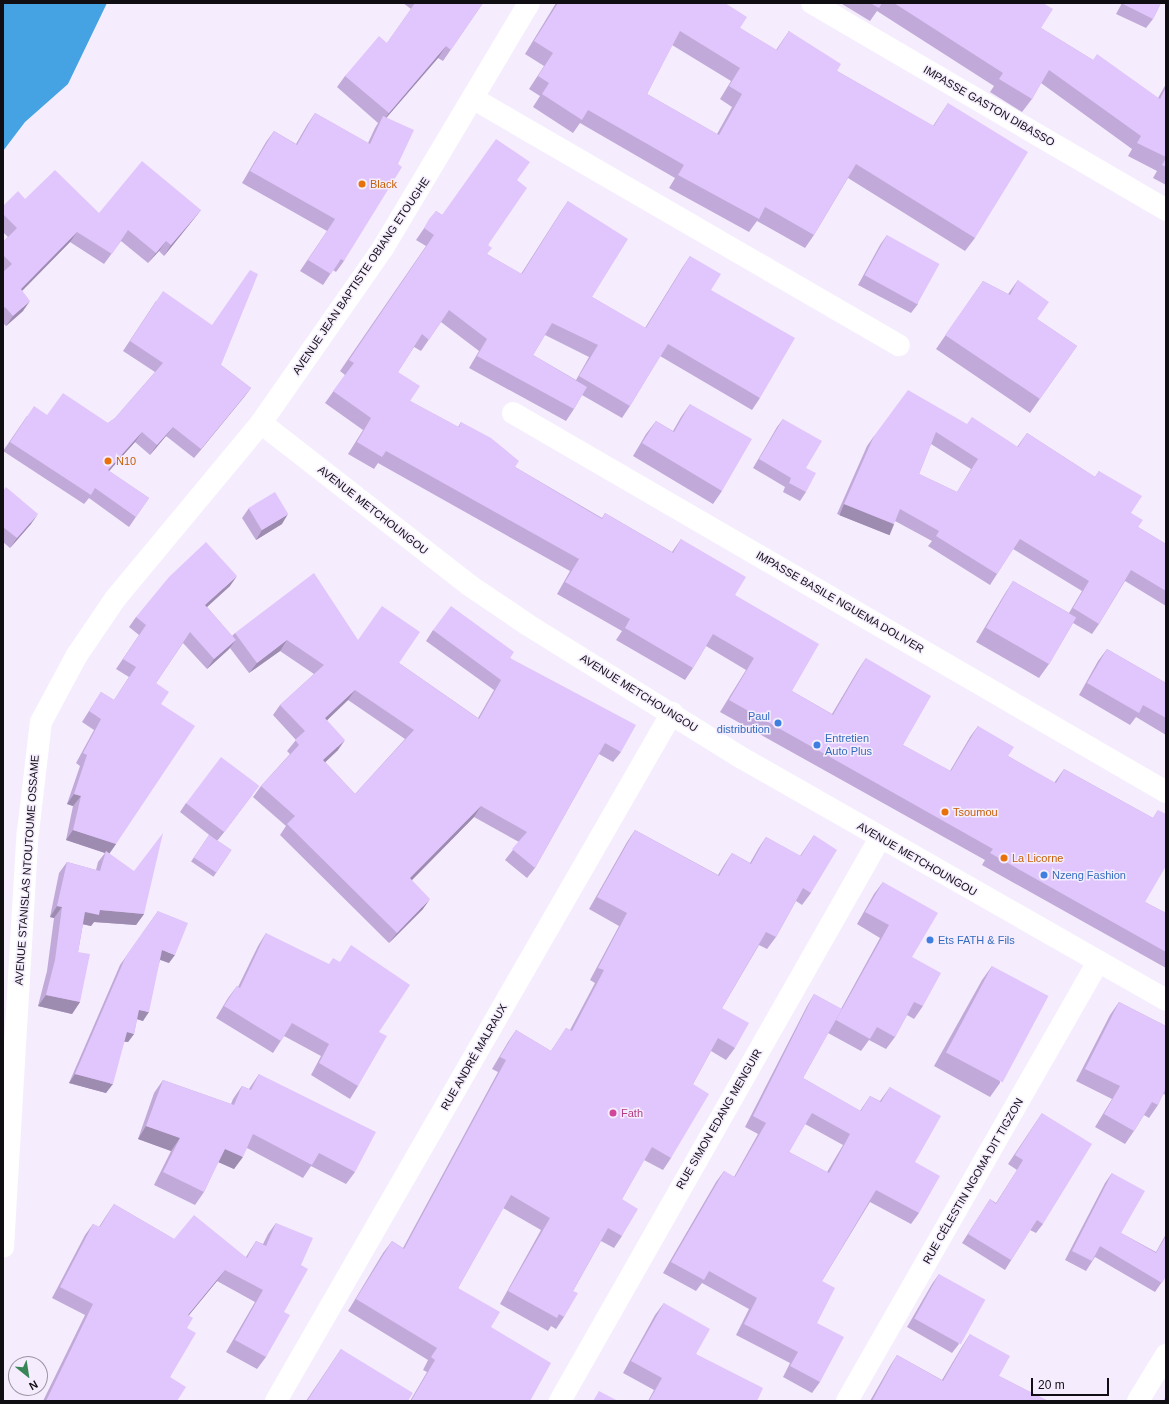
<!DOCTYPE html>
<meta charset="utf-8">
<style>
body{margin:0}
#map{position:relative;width:1169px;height:1404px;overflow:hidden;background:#f5edfe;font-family:Arial,sans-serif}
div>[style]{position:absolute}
.water>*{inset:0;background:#45a2e3}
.minor>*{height:22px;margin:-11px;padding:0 11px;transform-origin:11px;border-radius:11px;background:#fff}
.major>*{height:22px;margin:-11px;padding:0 11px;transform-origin:11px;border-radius:11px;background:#fff}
.wall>*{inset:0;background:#c1aad9;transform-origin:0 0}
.shaded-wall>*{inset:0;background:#9d8bb0;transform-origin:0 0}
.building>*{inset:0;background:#e0c6fc;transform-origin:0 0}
.dots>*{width:11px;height:11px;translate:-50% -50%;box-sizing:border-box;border:2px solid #f5edfe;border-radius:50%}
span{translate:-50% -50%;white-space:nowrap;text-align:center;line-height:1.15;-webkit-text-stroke:3px #f5edfe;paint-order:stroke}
.street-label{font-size:11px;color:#110e13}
.food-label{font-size:11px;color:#c56008}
.left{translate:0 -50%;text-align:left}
.shop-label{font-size:11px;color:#366cbe}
.right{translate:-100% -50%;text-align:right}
.hotel-label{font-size:11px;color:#b23c85}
.frame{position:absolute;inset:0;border:4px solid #110e13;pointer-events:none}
.north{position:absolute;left:8px;top:1356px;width:40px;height:40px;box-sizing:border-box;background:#f5edfe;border:1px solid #9a94a0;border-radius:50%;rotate:150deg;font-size:11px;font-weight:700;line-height:16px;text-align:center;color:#110e13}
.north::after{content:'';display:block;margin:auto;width:14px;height:18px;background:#388656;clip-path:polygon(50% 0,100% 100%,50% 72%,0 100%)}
.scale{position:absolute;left:1031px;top:1378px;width:78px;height:18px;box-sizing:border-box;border:2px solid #110e13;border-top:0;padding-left:5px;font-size:12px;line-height:14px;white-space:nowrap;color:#110e13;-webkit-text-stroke:3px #f5edfe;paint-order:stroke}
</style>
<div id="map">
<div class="water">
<i style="clip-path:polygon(3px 3px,107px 3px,68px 84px,25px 122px,3px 151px)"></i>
</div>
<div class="minor">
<i style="left:812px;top:3px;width:410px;rotate:30.3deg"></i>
<i style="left:474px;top:99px;width:491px;rotate:30.1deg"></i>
<i style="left:513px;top:413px;width:755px;rotate:30.13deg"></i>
<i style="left:3px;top:1247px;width:416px;rotate:-86.6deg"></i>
<i style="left:28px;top:832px;width:111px;rotate:-83.3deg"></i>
<i style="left:41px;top:722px;width:76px;rotate:-61.8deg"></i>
<i style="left:77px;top:655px;width:68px;rotate:-55.8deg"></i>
<i style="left:115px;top:599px;width:229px;rotate:-50.3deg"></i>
<i style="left:261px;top:423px;width:213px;rotate:-55.1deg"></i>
<i style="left:383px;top:248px;width:285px;rotate:-59.2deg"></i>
<i style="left:276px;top:1401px;width:794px;rotate:-60.08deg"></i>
<i style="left:560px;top:1401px;width:648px;rotate:-60.39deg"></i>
<i style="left:847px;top:1401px;width:506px;rotate:-60.24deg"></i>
<i style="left:1138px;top:1401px;width:54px;rotate:-58.7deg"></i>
</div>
<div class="major">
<i style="left:261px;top:423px;width:264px;rotate:37.9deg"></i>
<i style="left:469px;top:585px;width:71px;rotate:34.1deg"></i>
<i style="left:528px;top:625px;width:252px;rotate:31.9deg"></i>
<i style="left:742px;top:758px;width:488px;rotate:29.7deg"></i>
</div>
<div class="wall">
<i style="clip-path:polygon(403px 3px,483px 3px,443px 61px,438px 58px,386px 118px,344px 261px,336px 272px,333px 270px,323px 285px,300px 271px,327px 231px,242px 183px,266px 142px,274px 131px,296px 144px,307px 125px,315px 113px,368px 143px,375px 128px,378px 123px,337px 87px,345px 76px,387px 43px,411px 9px)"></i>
<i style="clip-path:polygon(evenodd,556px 3px,725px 3px,740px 28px,776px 50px,789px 31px,837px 71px,933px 126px,948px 103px,975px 238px,965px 251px,848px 178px,814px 235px,805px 248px,757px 221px,749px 232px,669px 188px,675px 178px,580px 123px,573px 133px,533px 107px,540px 96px,529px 89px,544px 66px,525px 54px,556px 3px,672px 45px,731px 81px,720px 99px,732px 107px,717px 134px,647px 94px,672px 45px)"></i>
<i style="clip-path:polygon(842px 3px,1043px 3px,1041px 28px,1093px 60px,1158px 98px,1166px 84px,1166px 185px,1153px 178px,1157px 171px,1128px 156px,1132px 149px,1041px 83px,1032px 99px,1022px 112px,990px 92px,994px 86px,877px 11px,870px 21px,842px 4px)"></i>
<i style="clip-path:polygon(1122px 3px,1161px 3px,1153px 19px,1146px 28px,1116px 14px)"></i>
<i style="clip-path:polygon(evenodd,517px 180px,488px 245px,487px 254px,521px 274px,560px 213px,568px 201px,592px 297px,645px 328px,682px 268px,690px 256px,711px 290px,760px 398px,752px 410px,660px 356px,630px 406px,622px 418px,582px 395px,574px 409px,566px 421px,469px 368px,479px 351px,441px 322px,421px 351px,414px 347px,398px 372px,410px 401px,458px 427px,461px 422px,515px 467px,602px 518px,605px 513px,672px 552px,681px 539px,735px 595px,792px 691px,832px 714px,858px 670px,866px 658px,903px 745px,950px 771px,970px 737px,978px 726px,1008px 756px,1054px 783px,1064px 769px,1153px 818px,1158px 810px,1145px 902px,1166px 913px,1166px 968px,982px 865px,985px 860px,720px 712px,746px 670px,706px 646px,693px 668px,685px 680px,616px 640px,622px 631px,557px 594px,570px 571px,378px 463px,374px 469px,348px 454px,363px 430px,325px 403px,345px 375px,340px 371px,426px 246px,416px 240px,436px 211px,442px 215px,517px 180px,545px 335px,589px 357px,576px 380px,533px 355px,545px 335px)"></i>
<i style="clip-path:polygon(25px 199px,99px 213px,201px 210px,193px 220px,164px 256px,159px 251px,148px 263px,121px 241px,104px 264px,70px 242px,22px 291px,23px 311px,6px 326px,3px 323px,3px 242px,8px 237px,3px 232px,3px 206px)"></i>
<i style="clip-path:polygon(887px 235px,918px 304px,911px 313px,858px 285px,880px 245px)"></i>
<i style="clip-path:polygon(1018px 280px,1037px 319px,1077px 346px,1030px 413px,936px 349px,983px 281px,1008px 294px)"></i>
<i style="clip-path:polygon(156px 301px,221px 365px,251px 388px,244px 397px,194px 458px,166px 436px,150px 455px,135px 442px,109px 471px,149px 498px,129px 527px,89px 498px,84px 504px,3px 451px,27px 416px,108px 423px,115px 418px,155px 372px,123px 351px)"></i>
<i style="clip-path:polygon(690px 404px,722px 491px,713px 504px,633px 456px,646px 434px,656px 421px,673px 431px,681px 417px)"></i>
<i style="clip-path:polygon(783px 419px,806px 492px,800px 501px,783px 492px,785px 487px,753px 468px,777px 427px)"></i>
<i style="clip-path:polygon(evenodd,967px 424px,1017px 447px,1027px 433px,1095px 477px,1099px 471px,1131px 513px,1138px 527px,1166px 544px,1166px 606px,1125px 581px,1099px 624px,1092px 634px,1073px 623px,1049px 664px,1039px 678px,976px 642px,1004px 595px,1013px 581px,1069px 613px,1082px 591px,1013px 549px,990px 585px,928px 546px,932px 541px,895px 521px,887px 534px,837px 514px,867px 446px,874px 436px,967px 424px,931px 444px,971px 469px,957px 492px,919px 474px,931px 444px)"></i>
<i style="clip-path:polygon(3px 491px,31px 524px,10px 548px,3px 542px)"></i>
<i style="clip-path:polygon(249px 508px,282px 524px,256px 540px,242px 518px)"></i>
<i style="clip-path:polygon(evenodd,230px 586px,207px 607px,232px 636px,235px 633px,358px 640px,399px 663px,478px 718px,494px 690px,426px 641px,433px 630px,510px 658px,621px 752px,613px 762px,599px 754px,535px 868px,527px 878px,505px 860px,519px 842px,474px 817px,412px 880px,423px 909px,389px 943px,280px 835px,286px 826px,253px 797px,261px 786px,290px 754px,287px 751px,296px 740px,273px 715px,280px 705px,314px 674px,280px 651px,249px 673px,230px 648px,228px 650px,207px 669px,183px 643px,156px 683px,161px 704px,116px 844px,109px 854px,144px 914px,136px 925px,94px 922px,91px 926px,83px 924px,78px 952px,80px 1002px,72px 1014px,38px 1006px,47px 971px,54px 918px,50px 917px,59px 873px,67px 862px,96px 870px,98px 862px,105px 853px,66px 840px,73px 806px,67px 804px,80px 766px,76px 763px,94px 730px,82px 722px,101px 692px,114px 700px,129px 677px,116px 669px,139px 635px,129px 627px,136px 617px,230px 586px,348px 700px,405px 739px,355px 794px,325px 762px,338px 750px,327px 720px,348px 700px)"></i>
<i style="clip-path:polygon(1107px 649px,1166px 683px,1166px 735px,1136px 717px,1130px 725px,1079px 695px,1098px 661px)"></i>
<i style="clip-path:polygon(252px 795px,217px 841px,180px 812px,186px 803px)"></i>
<i style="clip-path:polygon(635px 830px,718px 875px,724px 865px,732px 853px,750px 863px,758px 849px,766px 837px,800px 856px,814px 835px,811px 893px,802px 905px,796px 901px,776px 937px,767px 949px,759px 945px,722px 1008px,735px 1048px,726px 1060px,711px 1051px,693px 1084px,671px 1158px,663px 1170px,644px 1160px,622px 1199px,622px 1236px,614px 1248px,601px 1241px,573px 1291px,564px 1317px,556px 1329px,551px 1326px,548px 1331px,500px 1304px,541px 1230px,503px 1208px,458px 1288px,491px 1327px,530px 1401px,410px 1401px,427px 1372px,423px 1370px,428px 1360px,348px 1311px,383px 1253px,392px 1241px,403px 1248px,498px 1072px,492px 1069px,508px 1042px,516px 1030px,551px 1051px,566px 1028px,570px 1030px,595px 983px,590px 980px,619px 926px,589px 909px,627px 842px)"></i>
<i style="left:209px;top:835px;width:27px;height:32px;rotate:34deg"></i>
<i style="clip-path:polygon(evenodd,883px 882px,912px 957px,923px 1006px,914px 1019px,907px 1015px,895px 1037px,886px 1049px,869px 1040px,861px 1051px,828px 1033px,803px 1078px,860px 1111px,870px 1096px,880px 1101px,890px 1087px,915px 1162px,919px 1213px,911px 1224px,870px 1202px,822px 1281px,817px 1323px,820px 1382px,812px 1393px,783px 1377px,790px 1363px,736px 1335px,749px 1309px,702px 1283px,696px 1291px,663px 1273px,716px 1182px,724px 1171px,734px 1177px,758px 1134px,745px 1127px,807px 1006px,814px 994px,841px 1009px,880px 938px,857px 924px,874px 894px,883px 882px,805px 1124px,843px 1145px,827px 1172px,789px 1152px,805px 1124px)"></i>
<i style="clip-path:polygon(158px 911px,169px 963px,160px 960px,143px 1021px,137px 1019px,134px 1034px,128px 1042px,124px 1042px,106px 1093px,69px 1083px,120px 965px)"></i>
<i style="clip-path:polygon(266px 933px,379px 1032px,358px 1086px,350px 1099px,311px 1075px,321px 1056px,284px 1036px,273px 1053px,216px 1018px,228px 998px,237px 986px,238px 987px,258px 946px)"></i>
<i style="clip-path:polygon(992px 966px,1000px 1083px,990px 1097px,934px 1066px,982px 980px)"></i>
<i style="clip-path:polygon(1119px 1002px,1166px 1026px,1166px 1095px,1163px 1094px,1158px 1105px,1149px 1118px,1144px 1115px,1134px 1131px,1125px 1144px,1095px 1127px,1112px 1099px,1076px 1081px,1110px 1015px)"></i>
<i style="clip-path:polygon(259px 1074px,355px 1172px,346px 1184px,311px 1166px,303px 1178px,247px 1148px,234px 1169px,218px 1162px,204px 1192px,195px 1205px,154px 1185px,171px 1151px,138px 1139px,154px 1093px,163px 1080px,231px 1104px,233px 1099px,242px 1086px,249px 1089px)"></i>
<i style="clip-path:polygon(1042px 1113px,1043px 1224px,1036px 1233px,1030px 1230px,1005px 1270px,962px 1243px,990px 1199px,996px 1203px,1017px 1170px,1008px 1164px)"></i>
<i style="clip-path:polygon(1112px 1173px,1121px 1233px,1156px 1252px,1166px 1234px,1166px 1276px,1155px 1292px,1095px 1257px,1086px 1271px,1065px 1260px,1105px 1183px)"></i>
<i style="clip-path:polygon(114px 1204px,174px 1239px,246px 1257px,256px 1241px,263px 1244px,268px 1234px,276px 1223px,301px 1265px,266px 1357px,257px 1369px,226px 1352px,255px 1302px,217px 1281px,189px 1315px,187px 1328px,170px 1377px,177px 1401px,43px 1401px,85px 1315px,52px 1298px,85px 1235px,93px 1224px,99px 1227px,106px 1216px)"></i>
<i style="clip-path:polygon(939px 1274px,959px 1344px,952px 1353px,907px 1327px,932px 1284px)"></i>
<i style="clip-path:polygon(664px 1303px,696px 1354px,757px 1401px,648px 1401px,654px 1390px,623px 1373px,655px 1315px)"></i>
<i style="clip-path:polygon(970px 1334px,999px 1376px,1048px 1401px,870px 1401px,890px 1366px,897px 1355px,942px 1380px,963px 1345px)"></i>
<i style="clip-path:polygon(341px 1349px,408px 1401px,306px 1401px)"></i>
</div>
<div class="shaded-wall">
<i style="clip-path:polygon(446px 46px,438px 58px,381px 124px,389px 113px)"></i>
<i style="clip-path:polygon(201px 210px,193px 220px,164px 256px,171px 245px)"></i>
<i style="clip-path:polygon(77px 232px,70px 242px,13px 300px,21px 289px)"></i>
<i style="clip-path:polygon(166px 241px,159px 251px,148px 263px,156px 253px)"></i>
<i style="clip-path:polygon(30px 301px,23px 311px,6px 326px,13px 316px)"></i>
<i style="clip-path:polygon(251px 388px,244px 397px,194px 458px,201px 449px)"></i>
<i style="clip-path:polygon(173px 427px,166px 436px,150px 455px,157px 445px)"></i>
<i style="clip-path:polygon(142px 432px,135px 442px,101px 480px,108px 470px)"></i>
<i style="left:844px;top:504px;width:54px;height:12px;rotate:22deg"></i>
<i style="clip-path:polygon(38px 514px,31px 524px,10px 548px,17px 538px)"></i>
<i style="clip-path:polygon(288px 514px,282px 524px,256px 540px,262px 530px)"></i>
<i style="clip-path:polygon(237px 576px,230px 586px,198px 615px,205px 605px)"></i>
<i style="clip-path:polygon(236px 640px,228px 650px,207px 669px,214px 659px)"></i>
<i style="clip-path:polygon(287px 640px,280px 651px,249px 673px,257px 663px)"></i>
<i style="clip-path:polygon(355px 690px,348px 700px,318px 729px,325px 718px)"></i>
<i style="clip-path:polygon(345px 740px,338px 750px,316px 771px,323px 760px)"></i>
<i style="clip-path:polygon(259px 786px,252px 795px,217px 841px,224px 831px)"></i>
<i style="clip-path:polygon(74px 794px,81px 796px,73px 806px,67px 804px)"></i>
<i style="clip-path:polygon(481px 806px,474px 817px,403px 889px,410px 878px)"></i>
<i style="clip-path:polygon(73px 830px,116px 844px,109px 854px,106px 851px,105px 853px,66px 840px)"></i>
<i style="clip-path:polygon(430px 899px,423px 909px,389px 943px,397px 933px)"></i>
<i style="clip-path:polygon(57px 906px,62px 907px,54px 918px,50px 917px)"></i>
<i style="clip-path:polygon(100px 910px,144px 914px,136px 925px,94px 922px,91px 926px,77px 923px,85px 912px)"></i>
<i style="clip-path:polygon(162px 950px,175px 955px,169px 963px,156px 958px)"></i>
<i style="clip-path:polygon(46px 995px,80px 1002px,72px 1014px,38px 1006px)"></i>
<i style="clip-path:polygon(139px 1010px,149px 1012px,143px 1021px,133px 1018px)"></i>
<i style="clip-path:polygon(127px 1032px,134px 1034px,128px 1042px,121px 1041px)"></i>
<i style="clip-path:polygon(75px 1074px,113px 1084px,106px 1093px,69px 1083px)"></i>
<i style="clip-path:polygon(146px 1126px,180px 1138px,171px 1151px,138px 1139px)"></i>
<i style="clip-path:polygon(225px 1149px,243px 1157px,234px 1169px,216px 1161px)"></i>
<i style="clip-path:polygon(225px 1270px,217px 1281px,180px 1326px,188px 1315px)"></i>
</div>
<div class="building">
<i style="clip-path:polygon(415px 3px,483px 3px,451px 50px,446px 46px,389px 113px,345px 76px,379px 36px,387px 43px)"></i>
<i style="clip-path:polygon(evenodd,558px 3px,725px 3px,747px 17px,740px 28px,777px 50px,789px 31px,841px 64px,837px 71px,934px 126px,948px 103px,1028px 152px,975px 238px,856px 164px,814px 235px,765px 207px,759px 219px,678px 175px,684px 165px,588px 110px,582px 120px,542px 94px,549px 83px,538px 76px,553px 53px,534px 41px,558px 3px,680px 31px,740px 68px,729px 86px,742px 94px,719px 135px,647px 94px,680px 31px)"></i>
<i style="clip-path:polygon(870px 3px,882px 3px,879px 8px)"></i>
<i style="clip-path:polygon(894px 3px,1043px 3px,1053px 9px,1041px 28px,1093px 60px,1097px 54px,1160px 99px,1166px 87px,1166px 157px,1137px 143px,1141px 136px,1049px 70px,1032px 99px,999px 79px,1003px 73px)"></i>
<i style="clip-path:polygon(1124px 3px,1161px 3px,1153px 19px,1123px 4px)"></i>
<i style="clip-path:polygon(315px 113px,370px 144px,383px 116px,414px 130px,398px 164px,402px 167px,344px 261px,341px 259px,331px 274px,308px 260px,335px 219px,250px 171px,274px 131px,297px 145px)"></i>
<i style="clip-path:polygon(496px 139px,530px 162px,517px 180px,527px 188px,488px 245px,492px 248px,487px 254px,522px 274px,568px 201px,628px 239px,592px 297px,646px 328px,690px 256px,721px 274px,711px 290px,795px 338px,760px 398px,668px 344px,630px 406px,579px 376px,598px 345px,552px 323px,533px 355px,587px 387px,574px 409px,477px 356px,487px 339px,449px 310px,429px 340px,422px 334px,398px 372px,420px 386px,410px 401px,459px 427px,461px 422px,491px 438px,519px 461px,515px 467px,602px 519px,605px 513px,673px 553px,681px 539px,746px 577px,735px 595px,819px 644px,792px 691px,833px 715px,866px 658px,931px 696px,903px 745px,951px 771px,978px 726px,1014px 747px,1008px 756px,1056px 783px,1064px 769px,1153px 818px,1158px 810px,1166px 814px,1166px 866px,1145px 902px,1166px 913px,1166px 952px,990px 853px,993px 849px,729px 700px,754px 658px,713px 634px,693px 668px,625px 628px,630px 619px,565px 582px,579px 559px,386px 451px,382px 457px,357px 442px,371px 418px,333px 391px,354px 363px,349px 360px,434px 235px,424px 228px,429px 219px,436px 211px,442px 215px)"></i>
<i style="clip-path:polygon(1166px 158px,1166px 167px,1162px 165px)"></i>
<i style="clip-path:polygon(142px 161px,201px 210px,171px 245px,166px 241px,156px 253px,128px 230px,112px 254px,77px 232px,21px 289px,30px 301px,13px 316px,5px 307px,3px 309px,3px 272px,12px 264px,3px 255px,3px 242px,17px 228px,3px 214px,3px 206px,18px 191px,25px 199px,55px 170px,99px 213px)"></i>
<i style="left:887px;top:235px;width:60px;height:46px;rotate:29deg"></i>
<i style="clip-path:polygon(250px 270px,258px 274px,221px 365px,251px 388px,201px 449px,173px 427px,157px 445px,142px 432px,108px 470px,149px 498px,136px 517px,95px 488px,91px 495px,10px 442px,34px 406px,47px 415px,63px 393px,108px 423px,115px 418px,163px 363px,130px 341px,163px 291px,212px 325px)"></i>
<i style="clip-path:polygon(1018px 280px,1049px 302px,1037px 319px,1077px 346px,1040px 399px,945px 335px,983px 281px,1010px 295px)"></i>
<i style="clip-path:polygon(evenodd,908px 390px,967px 424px,972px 417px,1018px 447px,1027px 433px,1095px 477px,1099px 471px,1142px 496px,1131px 513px,1143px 520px,1138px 527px,1166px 544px,1166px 591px,1131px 570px,1099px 624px,1073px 608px,1089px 581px,1020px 539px,997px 574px,936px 536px,939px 531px,900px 509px,894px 524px,844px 504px,874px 436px,908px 390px,936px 432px,978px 459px,957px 492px,919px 474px,936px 432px)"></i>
<i style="clip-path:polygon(690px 404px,752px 439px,722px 491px,642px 443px,656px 421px,674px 432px)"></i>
<i style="clip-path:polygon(783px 419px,822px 441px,806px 468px,816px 473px,806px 492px,789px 483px,791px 478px,759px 459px)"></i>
<i style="clip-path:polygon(6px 487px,38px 514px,17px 538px,3px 527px,3px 491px)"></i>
<i style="left:275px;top:492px;width:26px;height:31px;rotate:59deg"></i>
<i style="clip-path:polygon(206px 542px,237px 576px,205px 605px,236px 640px,214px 659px,190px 632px,156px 683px,169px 692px,161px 704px,195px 726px,116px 844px,73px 830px,81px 796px,74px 794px,87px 755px,83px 753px,101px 719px,89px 711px,101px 692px,114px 700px,136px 667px,123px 659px,146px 625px,136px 617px,169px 577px)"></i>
<i style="clip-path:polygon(evenodd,314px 573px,358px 640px,382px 606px,420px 632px,399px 663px,479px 719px,501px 680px,433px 630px,451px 606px,514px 652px,510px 658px,636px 725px,621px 752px,605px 743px,535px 868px,512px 849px,527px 832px,481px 806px,410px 878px,430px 899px,397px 933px,287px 824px,295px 816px,261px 786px,299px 745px,295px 740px,305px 731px,280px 705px,324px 665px,287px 640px,257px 663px,235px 633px,314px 573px,355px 690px,414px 730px,355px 794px,323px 760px,345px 740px,325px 718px,355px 690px)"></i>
<i style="left:1013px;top:581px;width:73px;height:54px;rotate:30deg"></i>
<i style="clip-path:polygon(1107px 649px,1166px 683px,1166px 718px,1143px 705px,1139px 713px,1087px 683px)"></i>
<i style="left:221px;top:757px;width:48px;height:58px;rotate:37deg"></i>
<i style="clip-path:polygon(635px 830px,719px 876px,732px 853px,751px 864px,766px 837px,801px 856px,814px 835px,837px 850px,811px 893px,803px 888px,776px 937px,766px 932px,722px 1008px,749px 1023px,735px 1048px,718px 1038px,693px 1084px,709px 1094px,671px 1158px,652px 1147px,622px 1199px,638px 1209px,622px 1236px,608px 1228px,573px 1291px,578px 1293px,564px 1317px,559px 1314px,557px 1318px,508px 1291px,550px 1218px,511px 1195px,458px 1288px,500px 1312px,491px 1327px,551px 1363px,530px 1401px,411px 1401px,435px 1360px,431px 1357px,437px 1348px,356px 1299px,392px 1241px,404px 1249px,506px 1060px,500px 1057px,516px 1030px,551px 1051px,566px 1028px,572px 1031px,604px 970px,598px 968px,627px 913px,597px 897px)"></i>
<i style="clip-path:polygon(163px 833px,144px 914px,100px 910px,99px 915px,85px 912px,78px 952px,90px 954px,80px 1002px,46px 995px,55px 960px,62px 907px,57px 906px,67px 862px,100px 871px,106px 851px,134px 871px)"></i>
<i style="left:209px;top:835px;width:27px;height:27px;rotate:34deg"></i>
<i style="clip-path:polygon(883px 882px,938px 913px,912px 957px,941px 973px,923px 1006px,914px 1002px,895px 1037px,877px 1027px,870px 1039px,836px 1020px,889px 925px,865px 912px)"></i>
<i style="clip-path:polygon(158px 911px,188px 923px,175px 955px,162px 950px,149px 1012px,139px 1010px,134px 1034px,127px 1032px,113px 1084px,75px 1074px,126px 956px)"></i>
<i style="clip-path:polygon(266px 933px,329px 964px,333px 958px,340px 962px,351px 945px,410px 985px,379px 1032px,387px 1036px,358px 1086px,319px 1063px,329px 1044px,292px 1023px,281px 1041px,224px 1006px,237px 986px,240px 988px)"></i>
<i style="left:992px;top:966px;width:64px;height:98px;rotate:28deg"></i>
<i style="clip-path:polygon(evenodd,814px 994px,842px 1009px,803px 1078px,861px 1111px,870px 1096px,881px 1102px,890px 1087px,941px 1116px,915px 1162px,940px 1176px,919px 1213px,876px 1190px,822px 1281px,835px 1288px,817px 1323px,844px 1337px,820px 1382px,790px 1366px,798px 1352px,744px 1324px,757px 1298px,709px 1271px,704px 1280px,671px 1262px,724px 1171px,735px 1177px,766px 1123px,753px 1116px,814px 994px,812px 1113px,850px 1134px,829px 1173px,789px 1152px,812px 1113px)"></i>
<i style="clip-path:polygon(1119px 1002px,1166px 1026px,1166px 1088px,1158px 1105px,1152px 1102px,1134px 1131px,1104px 1114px,1120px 1086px,1085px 1069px)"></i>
<i style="clip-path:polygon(259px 1074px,376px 1132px,355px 1172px,319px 1153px,312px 1165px,253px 1134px,243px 1157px,225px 1149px,204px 1192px,163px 1172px,180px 1138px,146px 1126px,163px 1080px,234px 1105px,242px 1086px,251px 1090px)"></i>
<i style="clip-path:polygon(1042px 1113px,1092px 1144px,1043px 1224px,1037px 1220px,1011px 1260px,968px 1234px,990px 1199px,996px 1204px,1023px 1160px,1015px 1155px)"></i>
<i style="clip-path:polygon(1112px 1173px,1145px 1191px,1121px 1233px,1156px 1253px,1166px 1236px,1166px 1276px,1162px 1283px,1100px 1246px,1092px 1261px,1072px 1251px)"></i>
<i style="clip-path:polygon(114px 1204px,174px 1239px,194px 1215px,247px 1258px,256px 1241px,266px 1246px,276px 1223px,313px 1238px,301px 1265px,308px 1269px,284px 1312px,290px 1315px,266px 1357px,235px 1340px,263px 1290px,225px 1270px,188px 1315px,193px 1318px,187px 1328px,196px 1333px,170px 1377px,186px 1387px,177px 1401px,46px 1401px,93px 1304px,60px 1287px,93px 1224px,100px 1227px)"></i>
<i style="left:939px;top:1274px;width:53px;height:51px;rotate:29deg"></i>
<i style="clip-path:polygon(664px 1303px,710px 1329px,696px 1354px,763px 1388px,757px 1401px,649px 1401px,662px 1378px,631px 1361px)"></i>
<i style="clip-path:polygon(970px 1334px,1010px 1356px,999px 1376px,1048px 1401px,872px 1401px,897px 1355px,943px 1381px)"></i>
<i style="clip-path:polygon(341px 1349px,413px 1393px,408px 1401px,307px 1401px)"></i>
<i style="clip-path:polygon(599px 1391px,618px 1401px,593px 1401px)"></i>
<i style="clip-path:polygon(1166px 1396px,1166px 1401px,1163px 1401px)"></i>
</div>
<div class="dots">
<i style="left:362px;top:184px;background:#e8710a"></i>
<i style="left:108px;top:461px;background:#e8710a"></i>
<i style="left:778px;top:723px;background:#3f7fe0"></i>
<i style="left:817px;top:745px;background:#3f7fe0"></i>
<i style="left:945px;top:812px;background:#e8710a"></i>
<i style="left:1004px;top:858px;background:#e8710a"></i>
<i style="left:1044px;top:875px;background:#3f7fe0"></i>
<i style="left:930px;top:940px;background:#3f7fe0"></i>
<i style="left:613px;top:1113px;background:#d1479c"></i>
</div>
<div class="street-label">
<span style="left:989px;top:106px;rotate:30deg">IMPASSE GASTON DIBASSO</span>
<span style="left:361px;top:276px;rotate:-56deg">AVENUE JEAN BAPTISTE OBIANG ETOUGHE</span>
<span style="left:373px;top:510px;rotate:38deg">AVENUE METCHOUNGOU</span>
<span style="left:840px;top:602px;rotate:30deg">IMPASSE BASILE NGUEMA DOLIVER</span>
<span style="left:639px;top:693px;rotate:32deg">AVENUE METCHOUNGOU</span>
<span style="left:917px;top:859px;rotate:30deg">AVENUE METCHOUNGOU</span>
<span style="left:27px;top:870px;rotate:-86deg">AVENUE STANISLAS NTOUTOUME OSSAME</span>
<span style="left:474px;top:1057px;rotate:-60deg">RUE ANDRÉ MALRAUX</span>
<span style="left:719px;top:1119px;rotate:-60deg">RUE SIMON EDANG MENGUIR</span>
<span style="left:973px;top:1181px;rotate:-60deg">RUE CÉLESTIN NGOMA DIT TIGZON</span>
</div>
<div class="food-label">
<span class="left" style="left:370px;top:184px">Black</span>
<span class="left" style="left:116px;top:461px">N10</span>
<span class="left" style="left:953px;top:812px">Tsoumou</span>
<span class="left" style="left:1012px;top:858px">La Licorne</span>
</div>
<div class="shop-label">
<span class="right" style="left:770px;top:723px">Paul<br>distribution</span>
<span class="left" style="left:825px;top:745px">Entretien<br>Auto Plus</span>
<span class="left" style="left:1052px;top:875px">Nzeng Fashion</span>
<span class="left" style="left:938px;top:940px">Ets FATH &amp; Fils</span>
</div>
<div class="hotel-label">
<span class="left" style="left:621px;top:1113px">Fath</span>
</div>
<div class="frame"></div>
<div class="north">N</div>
<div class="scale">20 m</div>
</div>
